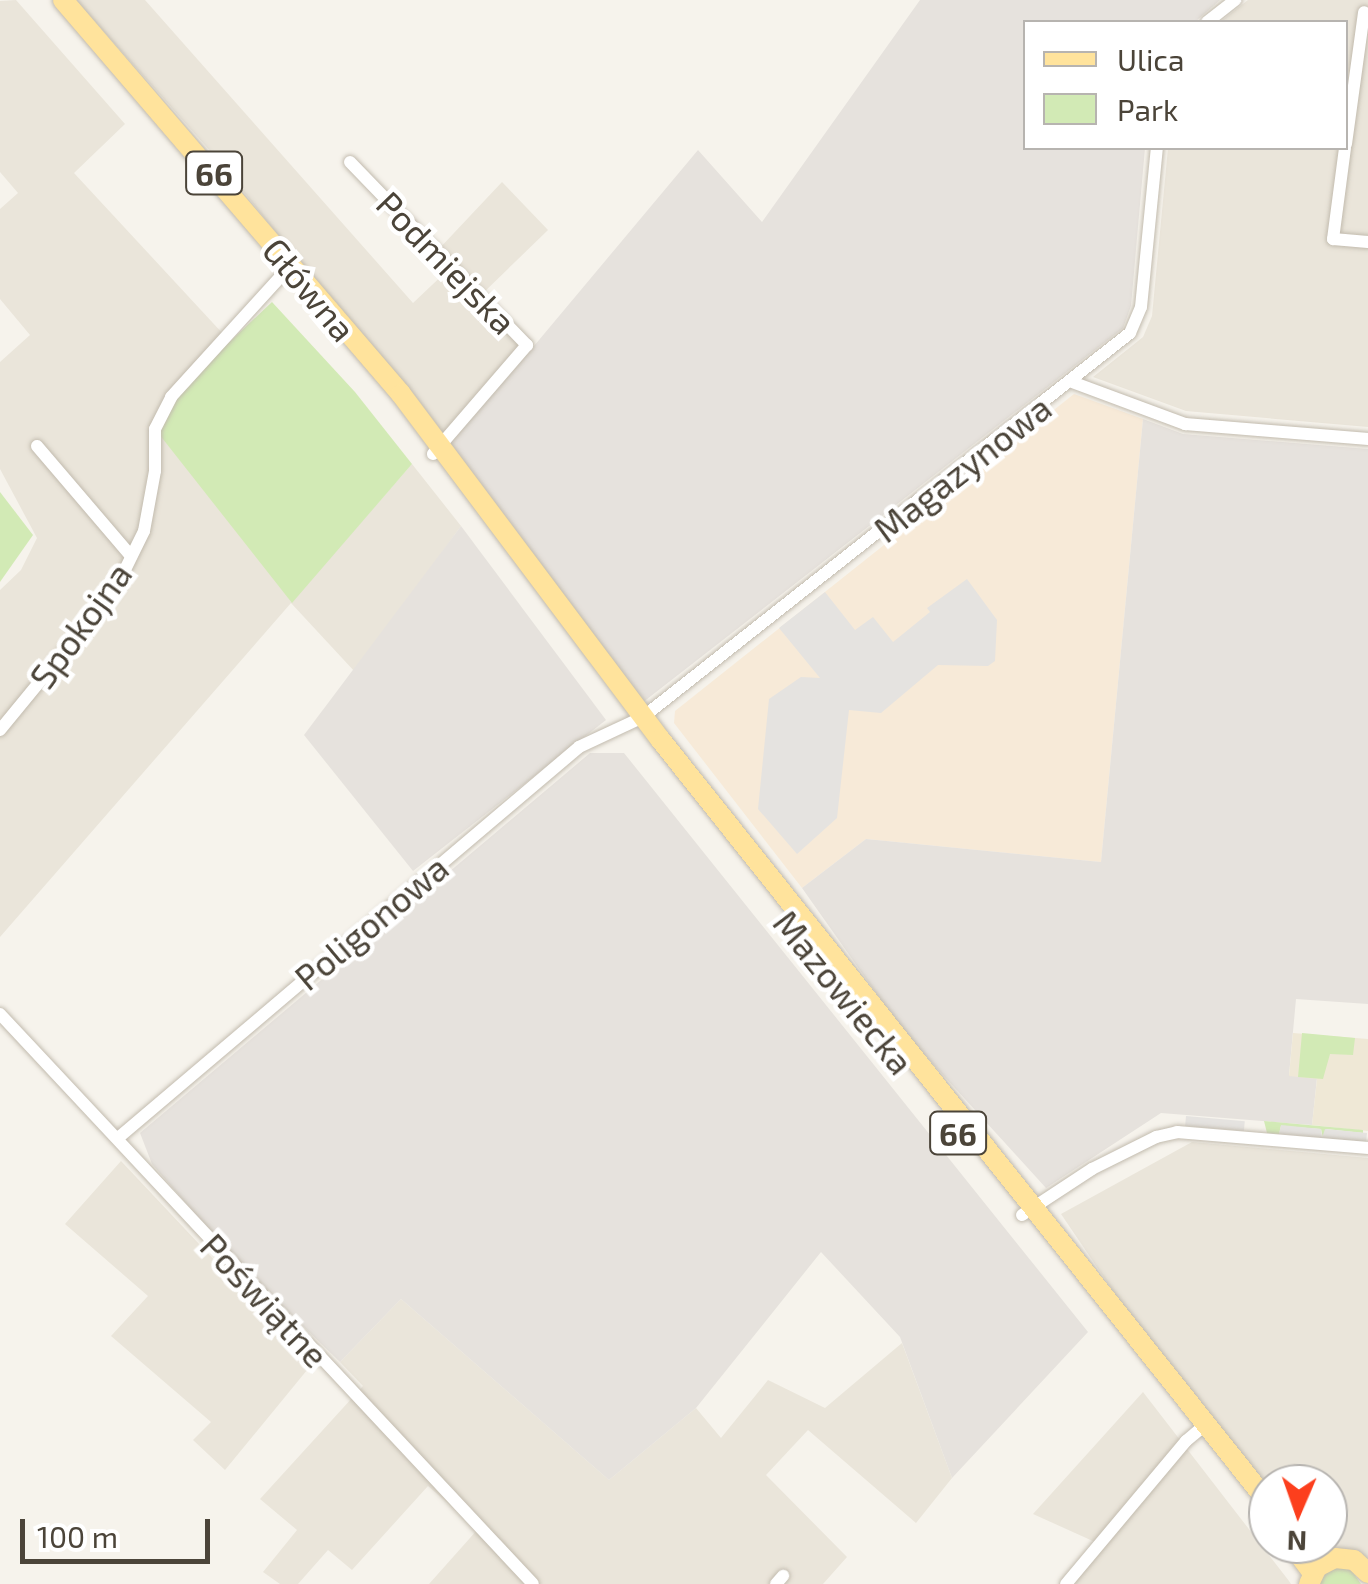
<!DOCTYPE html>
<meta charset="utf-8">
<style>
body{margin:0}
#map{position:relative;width:1368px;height:1584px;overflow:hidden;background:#f6f3ec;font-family:"Exo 2",sans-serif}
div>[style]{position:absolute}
.residential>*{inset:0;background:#eae5da}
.commercial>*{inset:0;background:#f7ead8}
.industrial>*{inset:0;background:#e6e2dd}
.education>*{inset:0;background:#efe8d6}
.green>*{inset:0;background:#d2eab5}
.parking>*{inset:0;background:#e5e3e0;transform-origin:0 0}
.roads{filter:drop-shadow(0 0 2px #c2bbae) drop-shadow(0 0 2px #c2bbae)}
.street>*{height:12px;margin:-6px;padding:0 6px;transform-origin:6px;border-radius:6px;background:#fff}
.primary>*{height:20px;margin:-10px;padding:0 10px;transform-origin:10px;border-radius:10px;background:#ffe39c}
span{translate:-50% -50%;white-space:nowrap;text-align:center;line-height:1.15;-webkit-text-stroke:9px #fff;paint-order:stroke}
.shield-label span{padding:2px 8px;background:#fff;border:2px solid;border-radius:8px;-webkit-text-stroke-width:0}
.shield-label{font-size:32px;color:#4b4439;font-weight:700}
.street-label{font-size:35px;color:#4b4439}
.legend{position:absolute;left:1023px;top:20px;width:325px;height:130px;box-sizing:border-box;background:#fff;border:2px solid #b7b4b0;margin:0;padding:12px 18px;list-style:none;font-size:30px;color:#4b4439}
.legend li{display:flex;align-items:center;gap:20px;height:50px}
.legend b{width:50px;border:2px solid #b7b4b0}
.north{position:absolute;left:1248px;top:1464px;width:100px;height:100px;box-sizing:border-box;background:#fff;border:2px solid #b7b4b0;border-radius:50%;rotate:182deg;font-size:28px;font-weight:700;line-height:40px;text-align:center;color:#4b4439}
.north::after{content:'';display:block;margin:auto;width:35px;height:45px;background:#fc3f1d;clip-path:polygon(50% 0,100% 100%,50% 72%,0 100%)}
.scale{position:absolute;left:20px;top:1519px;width:190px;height:45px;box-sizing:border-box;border:5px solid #4b4439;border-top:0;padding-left:12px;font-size:30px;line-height:35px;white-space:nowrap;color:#4b4439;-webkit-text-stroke:8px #fff;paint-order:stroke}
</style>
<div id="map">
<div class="residential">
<i style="clip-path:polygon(16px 0,125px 124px,74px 173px,225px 336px,291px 602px,412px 464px,461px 526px,355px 672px,291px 603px,0 937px,0 590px,21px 570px,37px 538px,0 469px,0 362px,30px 335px,0 299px,0 209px,18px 193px,0 172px,0 1px)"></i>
<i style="clip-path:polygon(76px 0,145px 0,413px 303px,451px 267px,437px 251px,502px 182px,548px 230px,480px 296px,534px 346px,444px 444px,220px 162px)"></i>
<i style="clip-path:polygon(1248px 0,1368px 0,1368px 427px,1186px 411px,1093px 377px,1143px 337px,1152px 316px,1168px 148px,1346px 148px,1346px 22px,1220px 22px)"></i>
<i style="clip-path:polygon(1192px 1142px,1368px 1158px,1368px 1560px,1313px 1544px,1328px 1544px,1328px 1484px,1268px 1484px,1268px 1495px,1206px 1428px,1061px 1214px)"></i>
<i style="clip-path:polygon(121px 1161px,312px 1364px,225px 1470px,193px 1440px,211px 1422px,111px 1336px,148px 1296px,65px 1224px)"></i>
<i style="clip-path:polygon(401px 1299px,609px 1480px,696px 1408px,721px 1438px,768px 1380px,825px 1408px,902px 1343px,952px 1478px,916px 1523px,808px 1430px,766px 1475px,847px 1557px,823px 1584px,429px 1584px,478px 1529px,428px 1486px,352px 1570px,328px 1550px,298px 1584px,280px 1584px,263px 1572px,297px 1530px,260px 1499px,363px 1386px,340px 1362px)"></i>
<i style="clip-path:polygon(1143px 1392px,1289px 1581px,1291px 1584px,1059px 1584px,1095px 1542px,1033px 1514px)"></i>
</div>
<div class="commercial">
<i style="clip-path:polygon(1074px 394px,1143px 419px,1101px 862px,866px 839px,802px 888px,674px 723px,675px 711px)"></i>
</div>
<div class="industrial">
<i style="clip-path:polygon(920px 0,1220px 0,1195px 22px,1026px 22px,1026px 148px,1145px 148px,1131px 306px,1123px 328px,642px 703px,444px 444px,527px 345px,534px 346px,698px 150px,762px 222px)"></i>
<i style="clip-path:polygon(1143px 419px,1183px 434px,1368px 449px,1368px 1004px,1296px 999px,1289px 1075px,1317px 1078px,1312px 1125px,1161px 1113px,1046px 1188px,903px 1031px,802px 888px,866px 839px,1101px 862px)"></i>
<i style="clip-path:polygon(461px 526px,606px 720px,413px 871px,304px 735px)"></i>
<i style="clip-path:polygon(590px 753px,624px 753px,1088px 1332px,952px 1478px,900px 1337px,821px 1252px,696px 1408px,609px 1480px,401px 1299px,340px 1362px,238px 1263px,152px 1164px,140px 1133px)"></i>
</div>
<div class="education">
<i style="clip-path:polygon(1293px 1033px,1368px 1039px,1368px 1131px,1312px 1125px,1317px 1079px,1289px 1076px)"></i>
</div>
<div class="green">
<i style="clip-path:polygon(272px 302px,355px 392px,412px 464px,292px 603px,155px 429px,171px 397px)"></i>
<i style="clip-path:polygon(0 492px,33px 535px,0 582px)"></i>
<i style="clip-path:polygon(1302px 1033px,1355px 1038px,1353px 1055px,1330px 1054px,1323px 1079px,1298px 1077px)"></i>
<i style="clip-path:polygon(1264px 1121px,1363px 1130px,1363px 1133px,1326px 1129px,1323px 1138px,1321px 1129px,1281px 1126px,1279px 1134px,1267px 1133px)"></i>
<i style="clip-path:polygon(1339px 1567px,1352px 1571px,1361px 1584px,1319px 1584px,1327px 1572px)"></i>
</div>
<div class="parking">
<i style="clip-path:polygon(967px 579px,997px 620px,995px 661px,988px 666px,938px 665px,881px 713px,849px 710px,837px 818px,797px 854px,758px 809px,769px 699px,801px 677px,820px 678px,779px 628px,825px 592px,855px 630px,873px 617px,893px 642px,930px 612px,927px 608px)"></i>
<i style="left:1186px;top:1116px;width:59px;height:10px;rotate:5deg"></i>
<i style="clip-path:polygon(1281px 1125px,1321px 1129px,1322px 1138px,1325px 1129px,1367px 1133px,1366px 1142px,1323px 1138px,1279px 1134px)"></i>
</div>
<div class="roads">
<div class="street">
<i style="left:1207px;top:22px;width:36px;rotate:-38deg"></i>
<i style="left:1346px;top:144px;width:133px;rotate:-82.2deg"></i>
<i style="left:1345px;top:148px;width:92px;rotate:97.5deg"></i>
<i style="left:1333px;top:239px;width:35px;rotate:5deg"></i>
<i style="left:350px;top:162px;width:255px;rotate:46deg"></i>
<i style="left:527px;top:345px;width:144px;rotate:130.8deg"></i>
<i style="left:1072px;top:382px;width:121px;rotate:20.4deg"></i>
<i style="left:1185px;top:424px;width:184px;rotate:4.7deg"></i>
<i style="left:37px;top:446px;width:145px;rotate:49.5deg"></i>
<i style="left:0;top:730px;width:181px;rotate:-50.6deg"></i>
<i style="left:115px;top:590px;width:66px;rotate:-63.8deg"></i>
<i style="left:144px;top:531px;width:61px;rotate:-79.6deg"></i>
<i style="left:155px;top:471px;width:42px;rotate:-90deg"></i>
<i style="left:155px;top:429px;width:36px;rotate:-63deg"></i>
<i style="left:171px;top:397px;width:178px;rotate:-47.7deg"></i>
<i style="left:0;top:1014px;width:780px;rotate:46.92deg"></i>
<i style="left:118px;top:1138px;width:604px;rotate:-40.3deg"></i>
<i style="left:579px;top:747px;width:71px;rotate:-25.1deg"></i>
<i style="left:643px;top:717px;width:620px;rotate:-38.26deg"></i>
<i style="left:1130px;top:333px;width:28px;rotate:-67deg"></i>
<i style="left:1141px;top:307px;width:160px;rotate:-84.3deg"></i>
<i style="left:1022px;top:1215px;width:84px;rotate:-33.3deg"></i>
<i style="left:1092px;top:1169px;width:72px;rotate:-26.6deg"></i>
<i style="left:1156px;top:1137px;width:22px;rotate:-13deg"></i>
<i style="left:1177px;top:1132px;width:192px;rotate:4.8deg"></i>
<i style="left:776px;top:1584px;width:11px;rotate:-49deg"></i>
<i style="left:1066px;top:1584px;width:187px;rotate:-50deg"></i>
<i style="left:1186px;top:1441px;width:25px;rotate:-40deg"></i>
</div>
<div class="primary">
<i style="left:63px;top:0;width:519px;rotate:49.37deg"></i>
<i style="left:401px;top:394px;width:431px;rotate:53.1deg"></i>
<i style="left:660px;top:739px;width:976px;rotate:51.45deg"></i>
<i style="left:1291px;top:1544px;width:36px;rotate:53deg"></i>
<i style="left:1309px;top:1584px;width:19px;rotate:-65deg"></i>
<i style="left:1317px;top:1567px;width:20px;rotate:-27deg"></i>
<i style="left:1335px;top:1558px;width:19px;rotate:6deg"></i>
<i style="left:1354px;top:1560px;width:19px;rotate:43deg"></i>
</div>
</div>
<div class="shield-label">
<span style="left:214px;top:173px">66</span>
<span style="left:958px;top:1133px">66</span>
</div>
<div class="street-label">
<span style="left:447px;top:262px;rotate:46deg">Podmiejska</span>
<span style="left:310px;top:289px;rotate:50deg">Główna</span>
<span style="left:962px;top:468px;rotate:-38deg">Magazynowa</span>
<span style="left:80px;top:625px;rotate:-54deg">Spokojna</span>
<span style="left:371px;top:922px;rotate:-40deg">Poligonowa</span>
<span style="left:844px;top:992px;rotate:51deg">Mazowiecka</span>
<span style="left:265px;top:1300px;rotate:47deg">Poświątne</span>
</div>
<ul class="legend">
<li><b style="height:12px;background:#ffe39c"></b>Ulica</li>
<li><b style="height:28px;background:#d2eab5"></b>Park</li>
</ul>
<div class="north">N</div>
<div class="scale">100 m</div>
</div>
